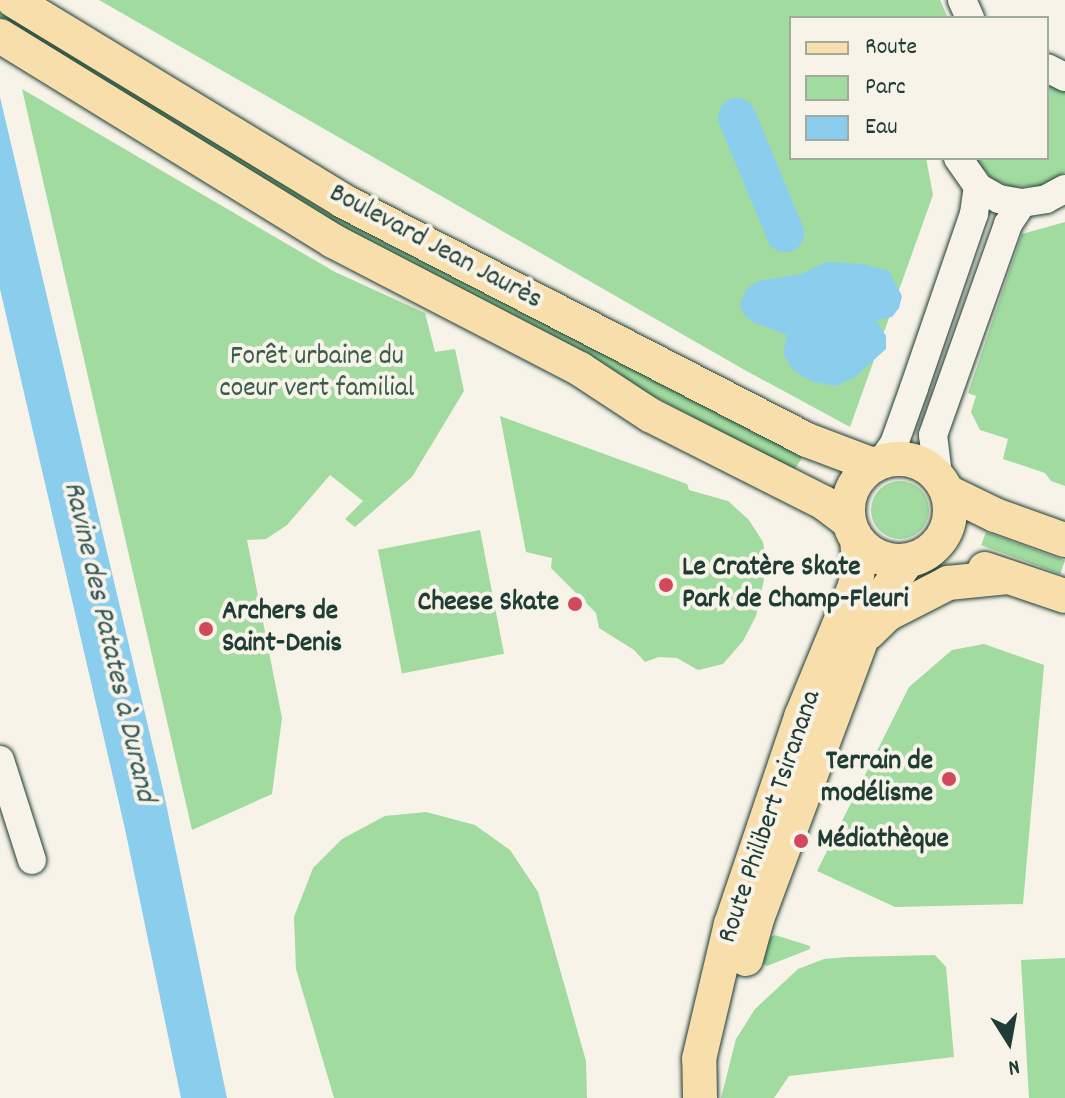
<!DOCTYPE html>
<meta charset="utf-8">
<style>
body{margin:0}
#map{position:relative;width:1065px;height:1098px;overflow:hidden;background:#f7f3e8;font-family:Dekko,sans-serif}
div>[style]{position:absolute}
.green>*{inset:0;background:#a1dba0;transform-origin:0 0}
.round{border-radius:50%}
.water>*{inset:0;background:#8bcded}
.river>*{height:38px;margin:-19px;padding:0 19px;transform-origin:19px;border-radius:19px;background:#8bcded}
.roads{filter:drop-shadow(0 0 2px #1f3d34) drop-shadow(0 0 2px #1f3d34)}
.minor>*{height:28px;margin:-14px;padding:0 14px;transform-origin:14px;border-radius:14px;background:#f7f3e8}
.major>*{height:34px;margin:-17px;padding:0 17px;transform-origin:17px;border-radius:17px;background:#f8deab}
.major>.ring{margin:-17px;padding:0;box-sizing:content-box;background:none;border:34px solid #f8deab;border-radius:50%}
.dots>*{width:22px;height:22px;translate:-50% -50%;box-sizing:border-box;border:4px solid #f7f3e8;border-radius:50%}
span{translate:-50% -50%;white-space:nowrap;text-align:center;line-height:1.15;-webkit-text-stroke:8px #f7f3e8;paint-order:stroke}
.street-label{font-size:28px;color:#1f3d34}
.park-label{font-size:28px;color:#395d4a}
.poi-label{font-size:28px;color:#1f3d34;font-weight:700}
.left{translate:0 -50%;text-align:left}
.right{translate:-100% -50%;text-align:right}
.water-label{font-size:30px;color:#355a59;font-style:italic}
.legend{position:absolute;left:789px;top:16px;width:260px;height:144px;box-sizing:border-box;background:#f7f3e8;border:2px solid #a1aaa0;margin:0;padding:10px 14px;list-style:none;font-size:24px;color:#1f3d34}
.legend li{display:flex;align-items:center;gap:16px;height:40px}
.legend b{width:40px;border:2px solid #a1aaa0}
.north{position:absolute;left:969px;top:1002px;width:80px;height:80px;-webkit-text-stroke:6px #f7f3e8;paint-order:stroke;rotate:169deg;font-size:22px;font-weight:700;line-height:32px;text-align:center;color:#1f3d34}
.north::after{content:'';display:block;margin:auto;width:28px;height:36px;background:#1f3d34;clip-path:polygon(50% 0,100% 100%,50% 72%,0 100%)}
</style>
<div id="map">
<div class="green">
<i style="clip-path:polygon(99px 0,940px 0,948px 18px,791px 18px,791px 158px,926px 158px,933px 195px,850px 427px,743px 369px)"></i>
<i style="clip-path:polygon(0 4px,804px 454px,794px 471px,269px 191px,0 19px)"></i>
<i style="clip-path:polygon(1047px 78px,1065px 91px,1065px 172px,1042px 186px,1011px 187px,992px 179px,974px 158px,1047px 158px)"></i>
<i style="clip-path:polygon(22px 89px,335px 272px,425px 313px,435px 352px,455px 349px,464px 391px,412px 477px,355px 527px,345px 519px,363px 501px,330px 475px,287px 525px,266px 539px,247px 540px,282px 718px,272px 794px,192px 830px)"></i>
<i style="clip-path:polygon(1065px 222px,1065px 486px,1051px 481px,1045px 473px,1003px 459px,1008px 439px,980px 430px,971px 412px,976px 396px,968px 393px,1022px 234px)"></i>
<i style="clip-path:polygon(500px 416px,687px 484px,689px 490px,728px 501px,749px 520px,763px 542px,767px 566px,756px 616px,743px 641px,723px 664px,698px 670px,677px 658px,659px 657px,645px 662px,634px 650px,599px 628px,596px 613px,551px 568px,552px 558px,526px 552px)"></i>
<i class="round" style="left:871px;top:481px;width:58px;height:58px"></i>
<i style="left:480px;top:530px;width:126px;height:104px;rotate:79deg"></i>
<i style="left:986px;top:532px;width:84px;height:14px;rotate:20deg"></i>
<i style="clip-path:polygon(984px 644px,1044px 665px,1023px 904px,895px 907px,817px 871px,909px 687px,952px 650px)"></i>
<i style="clip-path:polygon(426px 812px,475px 825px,510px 850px,538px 892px,586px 1061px,587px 1098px,334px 1098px,296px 969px,294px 917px,313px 868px,342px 839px,385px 816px)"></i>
<i style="clip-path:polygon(775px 935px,810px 946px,810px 949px,767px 966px,762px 963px,766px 939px)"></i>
<i style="clip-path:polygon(935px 955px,946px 967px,954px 1057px,789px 1076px,774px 1098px,721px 1098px,736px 1039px,755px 1009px,798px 969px,824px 959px,847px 957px)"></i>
<i style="clip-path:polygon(1065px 958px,1065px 1098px,1029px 1098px,1021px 960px)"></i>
</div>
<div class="water">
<i style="clip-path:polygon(0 97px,164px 794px,227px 1098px,181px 1098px,125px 829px,0 289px)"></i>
<i style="clip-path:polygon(826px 262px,863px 264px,889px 271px,902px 296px,899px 308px,892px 317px,876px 320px,886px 336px,886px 349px,855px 377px,836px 386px,813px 382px,794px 371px,783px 354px,787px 335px,753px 322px,743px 314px,740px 303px,748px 287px,758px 281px,802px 274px)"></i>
</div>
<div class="river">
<i style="left:737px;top:117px;width:126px;rotate:67.5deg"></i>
</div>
<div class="roads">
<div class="minor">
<i style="left:962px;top:0;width:20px;rotate:66deg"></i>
<i style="left:1047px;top:68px;width:20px;rotate:27deg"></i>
<i style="left:958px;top:158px;width:35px;rotate:55deg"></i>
<i style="left:978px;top:187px;width:24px;rotate:30deg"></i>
<i style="left:999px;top:199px;width:23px;rotate:10deg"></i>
<i style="left:1022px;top:203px;width:24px;rotate:-9deg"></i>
<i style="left:1046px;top:199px;width:21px;rotate:-28deg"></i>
<i style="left:882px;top:461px;width:21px;rotate:-55deg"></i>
<i style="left:894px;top:444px;width:59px;rotate:-70.3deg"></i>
<i style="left:914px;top:388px;width:184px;rotate:-71deg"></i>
<i style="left:974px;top:214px;width:27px;rotate:-82deg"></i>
<i style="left:938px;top:475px;width:40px;rotate:-97.1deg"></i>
<i style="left:933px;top:435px;width:224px;rotate:-70.4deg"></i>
<i style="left:1008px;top:224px;width:25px;rotate:-56deg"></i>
<i style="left:0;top:760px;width:105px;rotate:72.3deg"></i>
</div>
<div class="major">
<i style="left:13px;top:0;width:386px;rotate:31.3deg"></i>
<i style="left:343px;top:201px;width:522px;rotate:27.25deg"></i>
<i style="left:807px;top:440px;width:71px;rotate:20.7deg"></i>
<i style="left:0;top:36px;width:391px;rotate:31.6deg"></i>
<i style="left:333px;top:241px;width:278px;rotate:27.4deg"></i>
<i style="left:580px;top:369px;width:84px;rotate:33.3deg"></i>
<i style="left:650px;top:415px;width:195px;rotate:26.8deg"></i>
<i style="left:824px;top:503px;width:31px;rotate:37deg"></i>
<i class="ring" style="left:848px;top:459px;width:68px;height:68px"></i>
<i style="left:948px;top:492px;width:52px;rotate:26.1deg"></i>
<i style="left:995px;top:515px;width:74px;rotate:19.7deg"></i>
<i style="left:985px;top:569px;width:84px;rotate:18.6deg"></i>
<i style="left:868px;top:633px;width:28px;rotate:-44deg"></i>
<i style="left:888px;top:614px;width:68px;rotate:-27.3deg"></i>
<i style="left:948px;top:583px;width:60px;rotate:-5.7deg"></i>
<i style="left:746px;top:959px;width:41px;rotate:-74.6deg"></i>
<i style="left:757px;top:919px;width:300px;rotate:-69.5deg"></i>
<i style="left:862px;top:638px;width:41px;rotate:-65.3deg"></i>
<i style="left:879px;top:601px;width:49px;rotate:-55deg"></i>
<i style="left:700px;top:1098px;width:39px;rotate:-91deg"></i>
<i style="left:699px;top:1059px;width:139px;rotate:-76.7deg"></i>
<i style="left:731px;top:924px;width:219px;rotate:-71.3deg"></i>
<i style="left:801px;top:717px;width:142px;rotate:-67.6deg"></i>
<i style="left:855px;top:586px;width:20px;rotate:-79deg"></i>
<i style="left:859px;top:566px;width:26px;rotate:-94deg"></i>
</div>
</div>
<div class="dots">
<i style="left:666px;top:585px;background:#d1495b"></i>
<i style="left:575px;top:604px;background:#d1495b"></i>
<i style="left:206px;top:629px;background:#d1495b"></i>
<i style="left:949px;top:779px;background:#d1495b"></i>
<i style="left:801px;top:841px;background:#d1495b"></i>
</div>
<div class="street-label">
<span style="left:435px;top:248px;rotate:28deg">Boulevard Jean Jaurès</span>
<span style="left:771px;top:817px;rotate:-71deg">Route Philibert Tsiranana</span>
</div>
<div class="park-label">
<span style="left:317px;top:374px">Forêt urbaine du<br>coeur vert familial</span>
</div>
<div class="poi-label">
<span class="left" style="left:682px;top:585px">Le Cratère Skate<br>Park de Champ-Fleuri</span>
<span class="right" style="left:559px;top:604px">Cheese Skate</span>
<span class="left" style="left:222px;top:629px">Archers de<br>Saint-Denis</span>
<span class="right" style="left:933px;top:779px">Terrain de<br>modélisme</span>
<span class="left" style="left:817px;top:841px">Médiathèque</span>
</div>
<div class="water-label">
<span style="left:107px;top:642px;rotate:77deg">Ravine des Patates à Durand</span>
</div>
<ul class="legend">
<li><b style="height:10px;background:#f8deab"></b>Route</li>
<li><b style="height:22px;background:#a1dba0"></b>Parc</li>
<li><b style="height:22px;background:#8bcded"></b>Eau</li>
</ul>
<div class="north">N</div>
</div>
